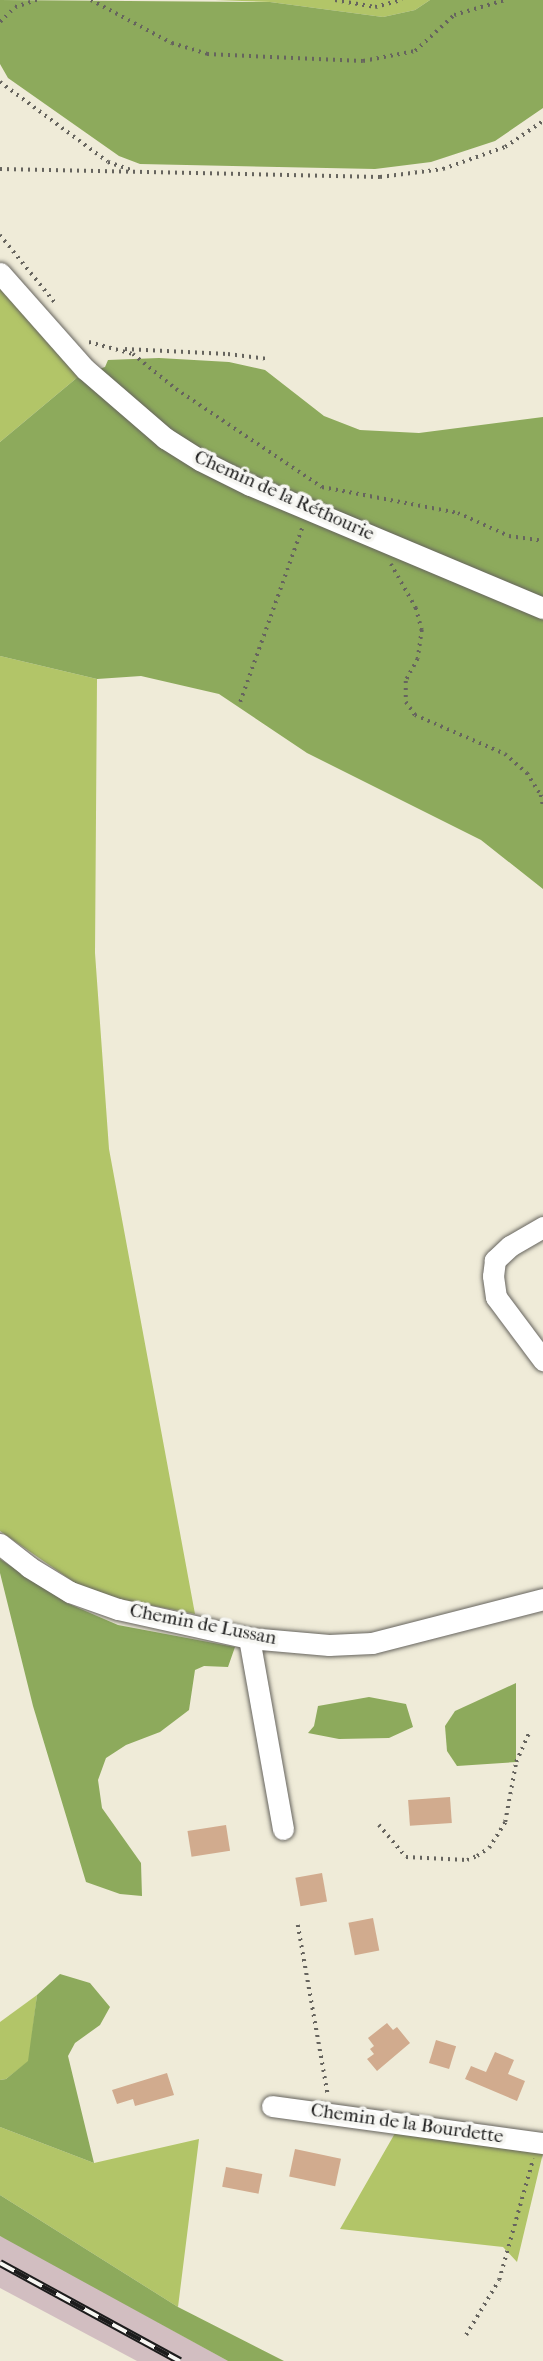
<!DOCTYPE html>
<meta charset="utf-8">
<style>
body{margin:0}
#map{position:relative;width:543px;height:2361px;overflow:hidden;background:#efebd8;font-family:"IM FELL French Canon",serif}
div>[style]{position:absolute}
.industrial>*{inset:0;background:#d2bec1}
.green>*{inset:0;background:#b2c568}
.forest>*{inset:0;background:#8daa5c}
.building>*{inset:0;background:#d1ab8e;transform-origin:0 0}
.path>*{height:3.5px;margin-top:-1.75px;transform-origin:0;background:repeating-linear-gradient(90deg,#66645e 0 2px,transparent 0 7px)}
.roads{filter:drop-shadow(0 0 2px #66645e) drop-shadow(0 0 2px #66645e)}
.minor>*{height:21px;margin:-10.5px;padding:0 10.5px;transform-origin:10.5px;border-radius:10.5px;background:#fff}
.rail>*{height:8px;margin-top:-4px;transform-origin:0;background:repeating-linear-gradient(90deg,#f6f6f2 0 16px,#1c1c1c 0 32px);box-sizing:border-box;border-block:2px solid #1c1c1c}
span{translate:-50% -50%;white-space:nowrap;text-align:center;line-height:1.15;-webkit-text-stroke:7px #f6f6f2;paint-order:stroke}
.street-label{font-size:19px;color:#1c1c1c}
</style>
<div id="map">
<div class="industrial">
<i style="clip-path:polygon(0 2236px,12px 2241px,228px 2361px,137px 2361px,0 2288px)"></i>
</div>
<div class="green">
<i style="clip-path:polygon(215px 0,430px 0,415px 10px,383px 17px,270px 2px)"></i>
<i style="clip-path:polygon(0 287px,79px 376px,0 442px)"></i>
<i style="clip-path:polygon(0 656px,97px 679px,95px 953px,109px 1149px,195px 1614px,124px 1600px,81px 1587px,0 1531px)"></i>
<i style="clip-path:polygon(37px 1995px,29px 2061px,6px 2079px,0 2080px,0 2022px)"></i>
<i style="clip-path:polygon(0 2127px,94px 2163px,199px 2139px,178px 2307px,0 2195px)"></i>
<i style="clip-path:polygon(398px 2128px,543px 2153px,517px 2262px,503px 2247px,340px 2229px)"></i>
</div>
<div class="forest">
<i style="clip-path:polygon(0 0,270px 2px,383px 17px,415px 10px,430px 0,543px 0,543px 108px,495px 141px,431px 162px,375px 169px,140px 164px,119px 156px,8px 78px,0 64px)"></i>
<i style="clip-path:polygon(159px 358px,229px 362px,265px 370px,324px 416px,360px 430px,419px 433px,543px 417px,543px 889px,481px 840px,307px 753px,219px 694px,141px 676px,97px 679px,0 656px,0 442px,79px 376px,105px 367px,108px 360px)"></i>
<i style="clip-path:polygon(0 1559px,67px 1603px,118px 1625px,235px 1647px,228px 1667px,204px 1666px,195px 1670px,189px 1710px,160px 1732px,126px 1745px,106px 1758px,98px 1780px,102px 1808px,141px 1863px,142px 1896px,120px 1894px,86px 1882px,33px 1706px,0 1573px)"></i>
<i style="clip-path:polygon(516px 1683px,516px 1762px,457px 1766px,447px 1751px,445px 1726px,455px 1711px)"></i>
<i style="clip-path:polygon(369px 1697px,406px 1704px,413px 1727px,389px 1738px,339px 1739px,308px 1733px,314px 1726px,318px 1706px)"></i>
<i style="clip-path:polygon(60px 1974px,90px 1983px,110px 2007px,100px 2025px,75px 2043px,68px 2056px,94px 2163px,0 2127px,0 2080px,6px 2079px,28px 2061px,37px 1995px)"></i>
<i style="clip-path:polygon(0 2195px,178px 2307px,284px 2361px,228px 2361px,0 2236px)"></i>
</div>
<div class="building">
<i style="left:450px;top:1797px;width:26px;height:42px;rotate:86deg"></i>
<i style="left:226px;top:1825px;width:26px;height:39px;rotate:81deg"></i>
<i style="left:322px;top:1873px;width:29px;height:27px;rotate:80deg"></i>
<i style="left:373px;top:1918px;width:33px;height:25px;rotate:79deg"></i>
<i style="clip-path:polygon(387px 2023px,393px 2030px,397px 2027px,410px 2043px,377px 2071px,367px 2059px,374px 2054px,370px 2049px,374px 2046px,368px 2038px)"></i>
<i style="left:436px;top:2040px;width:21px;height:24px;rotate:17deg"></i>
<i style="clip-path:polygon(495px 2052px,514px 2060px,508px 2074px,525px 2081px,517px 2101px,465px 2079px,471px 2066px,486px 2072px)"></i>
<i style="clip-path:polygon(167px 2073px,174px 2095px,135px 2106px,133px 2099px,117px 2104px,112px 2090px)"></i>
<i style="left:295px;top:2149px;width:47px;height:28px;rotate:12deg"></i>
<i style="left:226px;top:2167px;width:37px;height:20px;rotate:11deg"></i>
</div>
<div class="path">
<i style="left:91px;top:0;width:92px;rotate:28deg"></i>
<i style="left:172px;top:43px;width:37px;rotate:17deg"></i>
<i style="left:207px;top:54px;width:156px;rotate:2.6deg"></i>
<i style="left:363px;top:61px;width:53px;rotate:-10.9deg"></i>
<i style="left:415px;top:51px;width:53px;rotate:-42.7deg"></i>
<i style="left:454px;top:15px;width:53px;rotate:-16.4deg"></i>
<i style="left:335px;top:0;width:41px;rotate:9.9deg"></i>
<i style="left:375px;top:7px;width:28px;rotate:-15deg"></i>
<i style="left:0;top:22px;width:21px;rotate:-45deg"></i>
<i style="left:15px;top:7px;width:23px;rotate:-18deg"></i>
<i style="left:0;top:82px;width:134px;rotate:36.5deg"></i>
<i style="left:108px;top:162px;width:28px;rotate:19deg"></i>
<i style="left:0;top:169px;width:380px;rotate:1.2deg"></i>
<i style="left:380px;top:177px;width:64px;rotate:-7.2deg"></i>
<i style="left:443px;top:169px;width:66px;rotate:-19.5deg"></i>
<i style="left:505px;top:147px;width:46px;rotate:-34.4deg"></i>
<i style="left:0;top:235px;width:89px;rotate:50.9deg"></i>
<i style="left:89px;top:342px;width:46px;rotate:15.3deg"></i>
<i style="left:133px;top:354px;width:55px;rotate:39.1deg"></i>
<i style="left:176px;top:389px;width:176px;rotate:33.9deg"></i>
<i style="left:322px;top:487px;width:138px;rotate:10.8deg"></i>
<i style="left:458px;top:513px;width:56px;rotate:24.3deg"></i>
<i style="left:509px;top:536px;width:34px;rotate:8deg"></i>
<i style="left:125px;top:349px;width:103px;rotate:2.8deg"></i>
<i style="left:228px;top:354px;width:38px;rotate:7deg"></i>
<i style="left:391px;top:564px;width:51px;rotate:60.4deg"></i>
<i style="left:416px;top:608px;width:23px;rotate:75deg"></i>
<i style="left:422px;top:630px;width:29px;rotate:98deg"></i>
<i style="left:418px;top:659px;width:25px;rotate:119deg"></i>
<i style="left:406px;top:681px;width:21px;rotate:90deg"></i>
<i style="left:406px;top:702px;width:16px;rotate:55deg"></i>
<i style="left:415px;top:715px;width:98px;rotate:23.4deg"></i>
<i style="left:505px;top:754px;width:29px;rotate:41deg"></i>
<i style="left:527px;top:773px;width:26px;rotate:58deg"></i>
<i style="left:541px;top:795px;width:10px;rotate:79deg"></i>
<i style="left:240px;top:702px;width:185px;rotate:-70.4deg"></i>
<i style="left:379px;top:1825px;width:42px;rotate:49.8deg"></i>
<i style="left:406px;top:1857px;width:61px;rotate:2.8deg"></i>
<i style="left:467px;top:1860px;width:11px;rotate:-22deg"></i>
<i style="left:477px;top:1856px;width:14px;rotate:-34deg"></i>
<i style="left:489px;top:1848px;width:31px;rotate:-58deg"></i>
<i style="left:505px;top:1822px;width:61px;rotate:-79.6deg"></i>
<i style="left:516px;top:1762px;width:34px;rotate:-66deg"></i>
<i style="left:298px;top:1925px;width:173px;rotate:80deg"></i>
<i style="left:466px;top:2335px;width:64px;rotate:-59deg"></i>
<i style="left:499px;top:2280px;width:126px;rotate:-74.3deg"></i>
</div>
<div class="roads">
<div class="minor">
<i style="left:0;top:273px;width:128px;rotate:48.5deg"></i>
<i style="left:85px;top:369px;width:106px;rotate:40.8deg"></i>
<i style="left:165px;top:438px;width:41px;rotate:32.2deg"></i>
<i style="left:200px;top:460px;width:56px;rotate:26.6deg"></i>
<i style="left:250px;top:485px;width:318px;rotate:22.8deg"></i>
<i style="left:543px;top:1227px;width:38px;rotate:150deg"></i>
<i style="left:510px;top:1246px;width:21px;rotate:137deg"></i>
<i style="left:495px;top:1260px;width:16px;rotate:97deg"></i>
<i style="left:493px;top:1276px;width:21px;rotate:82deg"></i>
<i style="left:496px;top:1297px;width:79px;rotate:53.3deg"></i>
<i style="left:0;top:1544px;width:37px;rotate:38deg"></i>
<i style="left:29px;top:1567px;width:48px;rotate:31.4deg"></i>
<i style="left:70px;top:1592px;width:51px;rotate:19.5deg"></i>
<i style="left:118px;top:1609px;width:134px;rotate:12.5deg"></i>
<i style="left:249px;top:1638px;width:80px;rotate:5deg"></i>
<i style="left:329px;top:1645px;width:43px;rotate:-2.7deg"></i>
<i style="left:372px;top:1643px;width:177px;rotate:-14.4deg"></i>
<i style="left:249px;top:1638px;width:194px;rotate:79.9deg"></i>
<i style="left:272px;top:2106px;width:274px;rotate:7.8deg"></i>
</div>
</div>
<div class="rail">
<i style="left:0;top:2263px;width:205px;rotate:28.6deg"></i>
</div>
<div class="street-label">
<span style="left:284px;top:496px;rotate:24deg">Chemin de la Réthourie</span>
<span style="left:203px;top:1625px;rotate:11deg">Chemin de Lussan</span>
<span style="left:407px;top:2124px;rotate:8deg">Chemin de la Bourdette</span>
</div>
</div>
